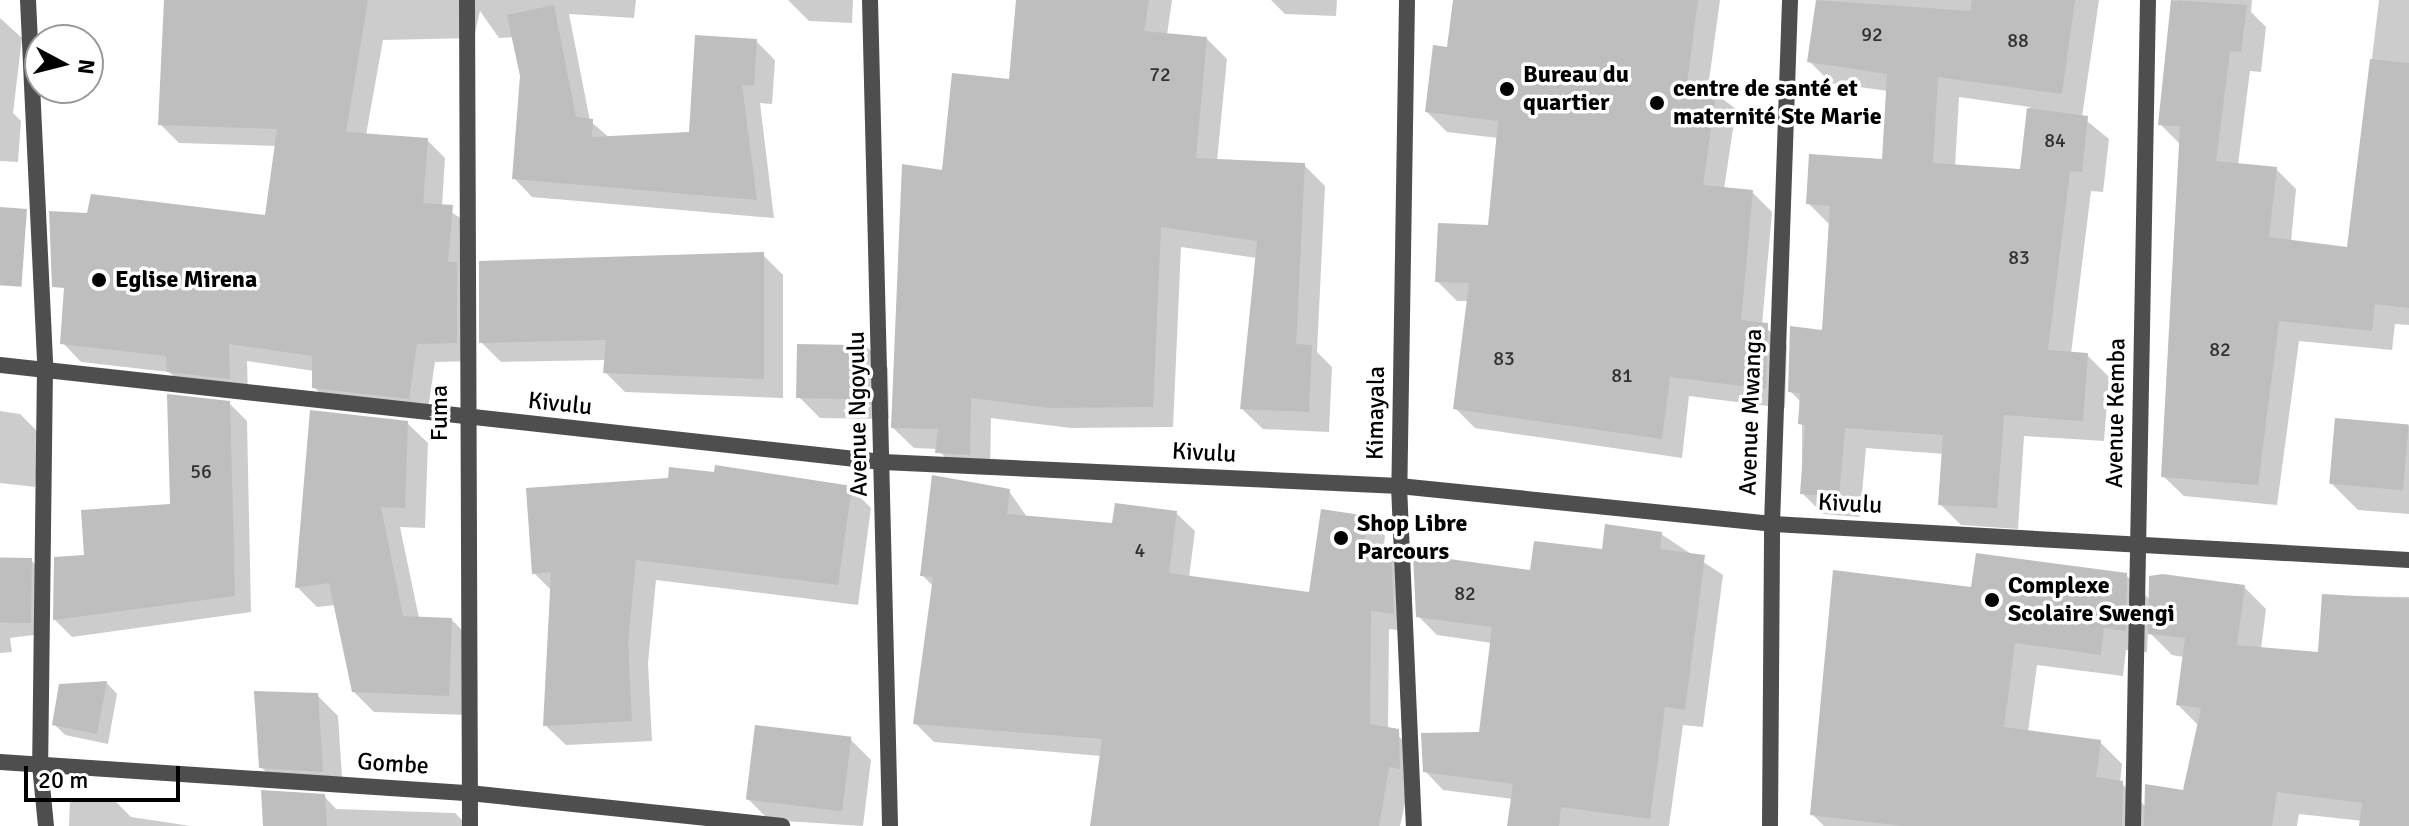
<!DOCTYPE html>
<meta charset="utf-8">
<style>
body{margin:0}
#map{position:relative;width:2409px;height:826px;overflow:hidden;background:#fff;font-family:Signika,sans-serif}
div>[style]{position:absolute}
.shadow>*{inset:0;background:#0003}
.building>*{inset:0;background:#bebebe;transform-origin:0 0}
.street>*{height:16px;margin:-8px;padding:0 8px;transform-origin:8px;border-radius:8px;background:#4e4e4e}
.dots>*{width:22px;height:22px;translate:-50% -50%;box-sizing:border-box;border:4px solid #fff;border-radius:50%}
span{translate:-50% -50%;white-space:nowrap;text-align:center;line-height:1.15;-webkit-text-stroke:7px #fff;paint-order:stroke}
.number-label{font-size:20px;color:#303030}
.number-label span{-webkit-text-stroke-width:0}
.poi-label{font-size:24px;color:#000;font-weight:700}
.left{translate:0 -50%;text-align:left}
.street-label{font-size:24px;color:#000}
.north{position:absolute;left:24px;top:24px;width:80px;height:80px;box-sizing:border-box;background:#fff;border:2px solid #999;border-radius:50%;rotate:97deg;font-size:22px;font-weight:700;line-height:32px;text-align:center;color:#000}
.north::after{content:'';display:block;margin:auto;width:28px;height:36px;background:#000;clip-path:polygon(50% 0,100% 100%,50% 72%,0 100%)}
.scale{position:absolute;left:24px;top:766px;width:156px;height:36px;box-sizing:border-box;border:4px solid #000;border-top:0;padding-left:10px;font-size:24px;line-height:28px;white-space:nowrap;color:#000;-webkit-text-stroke:6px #fff;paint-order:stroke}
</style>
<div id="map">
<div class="shadow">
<i style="clip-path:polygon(166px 0,636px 0,634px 18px,569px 14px,590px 121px,610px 138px,690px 133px,756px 41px,775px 60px,772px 104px,760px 103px,774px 218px,532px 197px,514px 178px,522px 76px,514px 37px,499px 38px,480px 11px,474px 38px,383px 40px,366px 135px,427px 140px,445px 158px,442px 206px,471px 225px,475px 361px,435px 362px,427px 416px,332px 406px,314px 387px,314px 371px,247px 361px,248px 397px,187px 390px,169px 372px,81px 362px,63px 343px,265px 221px,277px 146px,179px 143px,160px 124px)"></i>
<i style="clip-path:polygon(788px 0,853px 0,852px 23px,809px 21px)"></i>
<i style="clip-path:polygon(1018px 0,1172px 0,1167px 35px,1206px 38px,1227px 59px,1217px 161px,1304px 165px,1325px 186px,1317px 352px,1332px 367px,1329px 432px,1263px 429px,1242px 409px,1257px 258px,1181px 247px,1173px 427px,1071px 428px,991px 418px,990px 475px,958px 473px,938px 449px,914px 448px,893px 428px,944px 172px,1011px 81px)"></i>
<i style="clip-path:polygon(1271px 0,1337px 0,1336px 16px,1285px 14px)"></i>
<i style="clip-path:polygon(1455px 0,1720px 0,1708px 88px,1736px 109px,1724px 189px,1752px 192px,1772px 212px,1762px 325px,1787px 345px,1785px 408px,1689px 396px,1682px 458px,1475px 428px,1455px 408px,1469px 301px,1457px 301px,1437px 281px,1490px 227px,1498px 138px,1447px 132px,1427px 112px,1449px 49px)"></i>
<i style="clip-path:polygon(evenodd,1818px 0,2099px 0,2082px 117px,2109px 139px,2103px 192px,2091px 191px,2071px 354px,2087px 355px,2109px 377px,2104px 441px,2024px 436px,2018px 529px,1961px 525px,1940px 504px,1944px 454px,1866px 448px,1860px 517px,1823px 514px,1802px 493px,1802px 403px,1790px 391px,1824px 332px,1829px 224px,1808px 203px,1883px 162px,1888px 91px,1831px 83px,1809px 61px,1818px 0,1959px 97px,2030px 107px,2022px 172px,1955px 167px,1959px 97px)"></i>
<i style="clip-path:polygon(2177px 0,2252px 0,2251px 12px,2266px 27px,2261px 72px,2250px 71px,2238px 165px,2276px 169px,2296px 189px,2291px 242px,2349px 249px,2379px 0,2409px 0,2409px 325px,2395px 324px,2392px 350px,2299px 341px,2277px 505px,2184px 496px,2163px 476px,2181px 145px,2160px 124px)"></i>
<i style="clip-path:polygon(0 18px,22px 38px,13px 113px,21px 121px,18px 162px,0 161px)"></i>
<i style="clip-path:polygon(763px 255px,783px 275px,783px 398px,625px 392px,605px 372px,606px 360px,501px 362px,481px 342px)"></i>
<i style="clip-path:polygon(867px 347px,888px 368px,889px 419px,820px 418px,799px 397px)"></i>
<i style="clip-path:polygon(229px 403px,247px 421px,251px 612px,72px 637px,55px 620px,86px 557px,172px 506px)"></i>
<i style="clip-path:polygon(0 411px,20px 414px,41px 435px,35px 487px,0 483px)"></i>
<i style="clip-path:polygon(407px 423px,428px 443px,425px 528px,400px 527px,419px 618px,452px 620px,472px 640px,469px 715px,374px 712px,353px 691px,336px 605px,317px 607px,297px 587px)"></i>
<i style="clip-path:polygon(2409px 426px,2409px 514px,2358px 510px,2332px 484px)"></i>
<i style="clip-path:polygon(669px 480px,851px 488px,871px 508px,858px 605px,656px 580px,648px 663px,652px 741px,566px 745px,545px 725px,552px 591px,534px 573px)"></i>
<i style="clip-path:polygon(1009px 491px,1027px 517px,1114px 525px,1176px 513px,1195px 531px,1189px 578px,1311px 594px,1367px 518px,1385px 536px,1383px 553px,1409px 572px,1411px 632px,1389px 629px,1388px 729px,1417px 750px,1400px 826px,1094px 826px,1101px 756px,934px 742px,915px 723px,934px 587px,922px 575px)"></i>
<i style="clip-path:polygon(1661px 534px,1723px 575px,1703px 727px,1683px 725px,1669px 826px,1509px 826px,1513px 799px,1443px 790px,1425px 771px,1481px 734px,1492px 643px,1437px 635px,1418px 616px)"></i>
<i style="clip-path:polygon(31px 560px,42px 571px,41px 634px,10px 638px,12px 652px,0 653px,0 562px)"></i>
<i style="clip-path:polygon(evenodd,2126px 575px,2150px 600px,2244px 587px,2266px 609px,2261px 649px,2319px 654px,2324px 596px,2409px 597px,2409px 826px,2299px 814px,2297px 826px,1824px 826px,1812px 814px,1973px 590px,2126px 575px,2148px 631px,2172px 655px,2184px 657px,2178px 705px,2199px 726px,2185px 792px,2146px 807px,2120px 782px,2122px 764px,2100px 742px,2028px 732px,2037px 665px,2123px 676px,2126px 650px,2147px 652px,2148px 631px)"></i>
<i style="clip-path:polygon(107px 683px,117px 694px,108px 744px,65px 735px,54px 724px,61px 686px)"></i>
<i style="clip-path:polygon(317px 695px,338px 716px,343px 792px,283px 788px,261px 767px)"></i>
<i style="clip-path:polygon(850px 739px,871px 760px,863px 826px,769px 820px,748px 799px)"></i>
<i style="clip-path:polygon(324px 796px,336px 809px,455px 813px,468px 826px,265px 826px)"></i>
<i style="clip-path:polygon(70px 799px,113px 799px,131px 817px,191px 826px,69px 826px)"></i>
</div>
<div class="building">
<i style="clip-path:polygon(164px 0,368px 0,346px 132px,428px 138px,423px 203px,453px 205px,448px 262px,457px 262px,457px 343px,417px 344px,409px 399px,312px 388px,312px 356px,229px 344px,230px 379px,167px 372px,166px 356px,60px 344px,64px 288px,52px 287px,49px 211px,87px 213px,91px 194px,265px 215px,277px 129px,158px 125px)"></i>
<i style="clip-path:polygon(1016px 0,1149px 0,1144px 31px,1207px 37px,1196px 158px,1305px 163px,1296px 344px,1312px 345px,1309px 412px,1240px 409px,1257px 241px,1161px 227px,1153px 407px,1049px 408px,971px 398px,970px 455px,935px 453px,938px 429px,891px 428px,902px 164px,942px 170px,952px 73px,1009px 79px)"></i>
<i style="clip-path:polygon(1453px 0,1698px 0,1687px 83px,1717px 87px,1703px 185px,1753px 190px,1741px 320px,1768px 323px,1766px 389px,1670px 377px,1662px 439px,1453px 409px,1469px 283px,1435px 282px,1438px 223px,1488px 225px,1498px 121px,1425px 112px,1433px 45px,1447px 47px)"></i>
<i style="clip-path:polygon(1816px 0,1970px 11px,1972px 0,2075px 0,2062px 94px,1938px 77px,1933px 163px,2020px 169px,2027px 108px,2088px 116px,2082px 172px,2070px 171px,2048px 350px,2088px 353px,2083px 421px,2004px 415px,1997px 508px,1938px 505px,1943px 435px,1845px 428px,1839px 497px,1800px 494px,1805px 425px,1798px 424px,1800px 393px,1788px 392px,1790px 326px,1822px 330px,1830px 206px,1806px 204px,1809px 154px,1882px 159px,1887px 74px,1807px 62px)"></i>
<i style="clip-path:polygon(2171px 0,2247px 5px,2241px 52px,2230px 51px,2216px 161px,2277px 167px,2269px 237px,2347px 247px,2370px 59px,2409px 63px,2409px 308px,2375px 304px,2372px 331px,2279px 321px,2258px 485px,2161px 477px,2180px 126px,2158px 125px)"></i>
<i style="clip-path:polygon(554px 5px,576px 117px,593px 119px,592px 137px,689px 132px,695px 35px,757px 39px,754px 86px,742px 85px,757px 200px,512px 179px,520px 76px,507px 15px)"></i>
<i style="left:0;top:207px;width:27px;height:78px;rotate:4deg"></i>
<i style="clip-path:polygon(764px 252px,764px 379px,603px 373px,606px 340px,479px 343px,479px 261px)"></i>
<i style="left:797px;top:344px;width:70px;height:54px;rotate:1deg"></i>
<i style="clip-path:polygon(167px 394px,230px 401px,235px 596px,53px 620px,54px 557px,84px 555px,81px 510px,170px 504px)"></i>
<i style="clip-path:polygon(310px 410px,408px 421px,405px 508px,381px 507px,403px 616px,452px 618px,449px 696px,352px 692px,329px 583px,295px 588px)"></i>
<i style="left:2335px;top:418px;width:74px;height:66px;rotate:5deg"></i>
<i style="clip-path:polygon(715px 465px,852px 486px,838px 585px,636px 560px,628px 641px,632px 721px,543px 726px,551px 572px,532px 574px,526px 488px,668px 478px,669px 467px,714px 472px)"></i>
<i style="clip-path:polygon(932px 475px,1010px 489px,1007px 514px,1112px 523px,1115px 503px,1177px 511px,1169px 573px,1309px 592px,1321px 509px,1368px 516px,1364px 548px,1391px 552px,1394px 614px,1371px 611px,1370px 724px,1399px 729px,1400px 769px,1389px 767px,1379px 826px,1090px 826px,1102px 739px,913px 724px,933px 577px,920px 576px)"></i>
<i style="clip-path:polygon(1605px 524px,1662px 532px,1660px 549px,1705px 555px,1685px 710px,1665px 707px,1650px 819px,1561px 807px,1559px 826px,1507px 826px,1513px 784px,1423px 772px,1421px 733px,1479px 732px,1492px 627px,1416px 617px,1413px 554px,1530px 570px,1534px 541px,1602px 549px)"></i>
<i style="clip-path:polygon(1976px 553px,2127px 573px,2126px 631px,2104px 628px,2101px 655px,2015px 643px,2004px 727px,2101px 740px,2096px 777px,2123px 781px,2122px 826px,1904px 826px,1810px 815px,1833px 570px,1971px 587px)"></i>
<i style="left:32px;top:558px;width:65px;height:32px;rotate:91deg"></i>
<i style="clip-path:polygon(2163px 574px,2245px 585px,2237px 645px,2318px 652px,2322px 594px,2409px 599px,2409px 826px,2359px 826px,2362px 803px,2277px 792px,2272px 826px,2144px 826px,2145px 784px,2183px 790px,2201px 708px,2176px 705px,2185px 638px,2148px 634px,2149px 576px)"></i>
<i style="clip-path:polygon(107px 681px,97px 734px,52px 725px,59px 684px)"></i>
<i style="clip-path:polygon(254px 691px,318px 693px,323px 772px,259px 768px)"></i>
<i style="left:755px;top:725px;width:97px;height:75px;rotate:7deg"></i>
<i style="clip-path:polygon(261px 790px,325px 794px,327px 826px,263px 826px)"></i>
</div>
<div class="street">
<i style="left:28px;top:0;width:367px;rotate:87.3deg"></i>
<i style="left:45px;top:367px;width:398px;rotate:90.7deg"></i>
<i style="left:40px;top:765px;width:61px;rotate:84.4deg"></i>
<i style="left:467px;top:0;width:826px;rotate:89.79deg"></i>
<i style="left:870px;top:0;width:826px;rotate:88.61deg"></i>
<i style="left:1407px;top:0;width:486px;rotate:90.9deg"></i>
<i style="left:1399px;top:486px;width:340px;rotate:87.5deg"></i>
<i style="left:0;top:365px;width:888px;rotate:6.27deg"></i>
<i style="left:883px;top:462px;width:517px;rotate:2.66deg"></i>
<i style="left:1399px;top:486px;width:375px;rotate:5.8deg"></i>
<i style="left:1772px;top:524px;width:638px;rotate:3.23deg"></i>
<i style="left:0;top:762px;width:470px;rotate:3.8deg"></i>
<i style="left:469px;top:793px;width:315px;rotate:6deg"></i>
<i style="left:1770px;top:826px;width:302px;rotate:-89.6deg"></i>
<i style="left:1772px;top:524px;width:524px;rotate:-88.03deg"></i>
<i style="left:2133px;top:826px;width:826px;rotate:-88.96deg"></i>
</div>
<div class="dots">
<i style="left:1507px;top:89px;background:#000"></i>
<i style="left:1657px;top:103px;background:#000"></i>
<i style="left:99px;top:280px;background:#000"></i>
<i style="left:1341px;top:538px;background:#000"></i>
<i style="left:1992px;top:600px;background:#000"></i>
</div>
<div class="number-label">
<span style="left:1872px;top:34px">92</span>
<span style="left:2018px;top:40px">88</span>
<span style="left:1160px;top:74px">72</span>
<span style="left:2055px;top:140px">84</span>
<span style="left:2019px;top:257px">83</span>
<span style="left:2220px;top:349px">82</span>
<span style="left:1504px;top:358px">83</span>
<span style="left:1622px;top:375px">81</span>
<span style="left:201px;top:471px">56</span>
<span style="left:1140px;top:550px">4</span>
<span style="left:1465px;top:593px">82</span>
</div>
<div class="poi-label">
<span class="left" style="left:1523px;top:89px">Bureau du<br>quartier</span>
<span class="left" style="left:1673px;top:103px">centre de santé et<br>maternité Ste Marie</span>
<span class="left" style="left:115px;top:280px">Eglise Mirena</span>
<span class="left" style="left:1357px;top:538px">Shop Libre<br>Parcours</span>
<span class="left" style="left:2008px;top:600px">Complexe<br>Scolaire Swengi</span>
</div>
<div class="street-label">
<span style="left:560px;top:404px;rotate:6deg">Kivulu</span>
<span style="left:1751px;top:412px;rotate:-88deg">Avenue Mwanga</span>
<span style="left:440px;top:413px;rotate:-90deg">Fuma</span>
<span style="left:1376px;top:413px;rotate:-89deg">Kimayala</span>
<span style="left:2116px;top:413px;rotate:-89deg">Avenue Kemba</span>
<span style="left:858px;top:414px;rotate:-91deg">Avenue Ngoyulu</span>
<span style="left:1204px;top:453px;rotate:3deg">Kivulu</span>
<span style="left:1850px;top:504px;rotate:3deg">Kivulu</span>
<span style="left:393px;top:764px;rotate:4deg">Gombe</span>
</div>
<div class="north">N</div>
<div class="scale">20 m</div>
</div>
